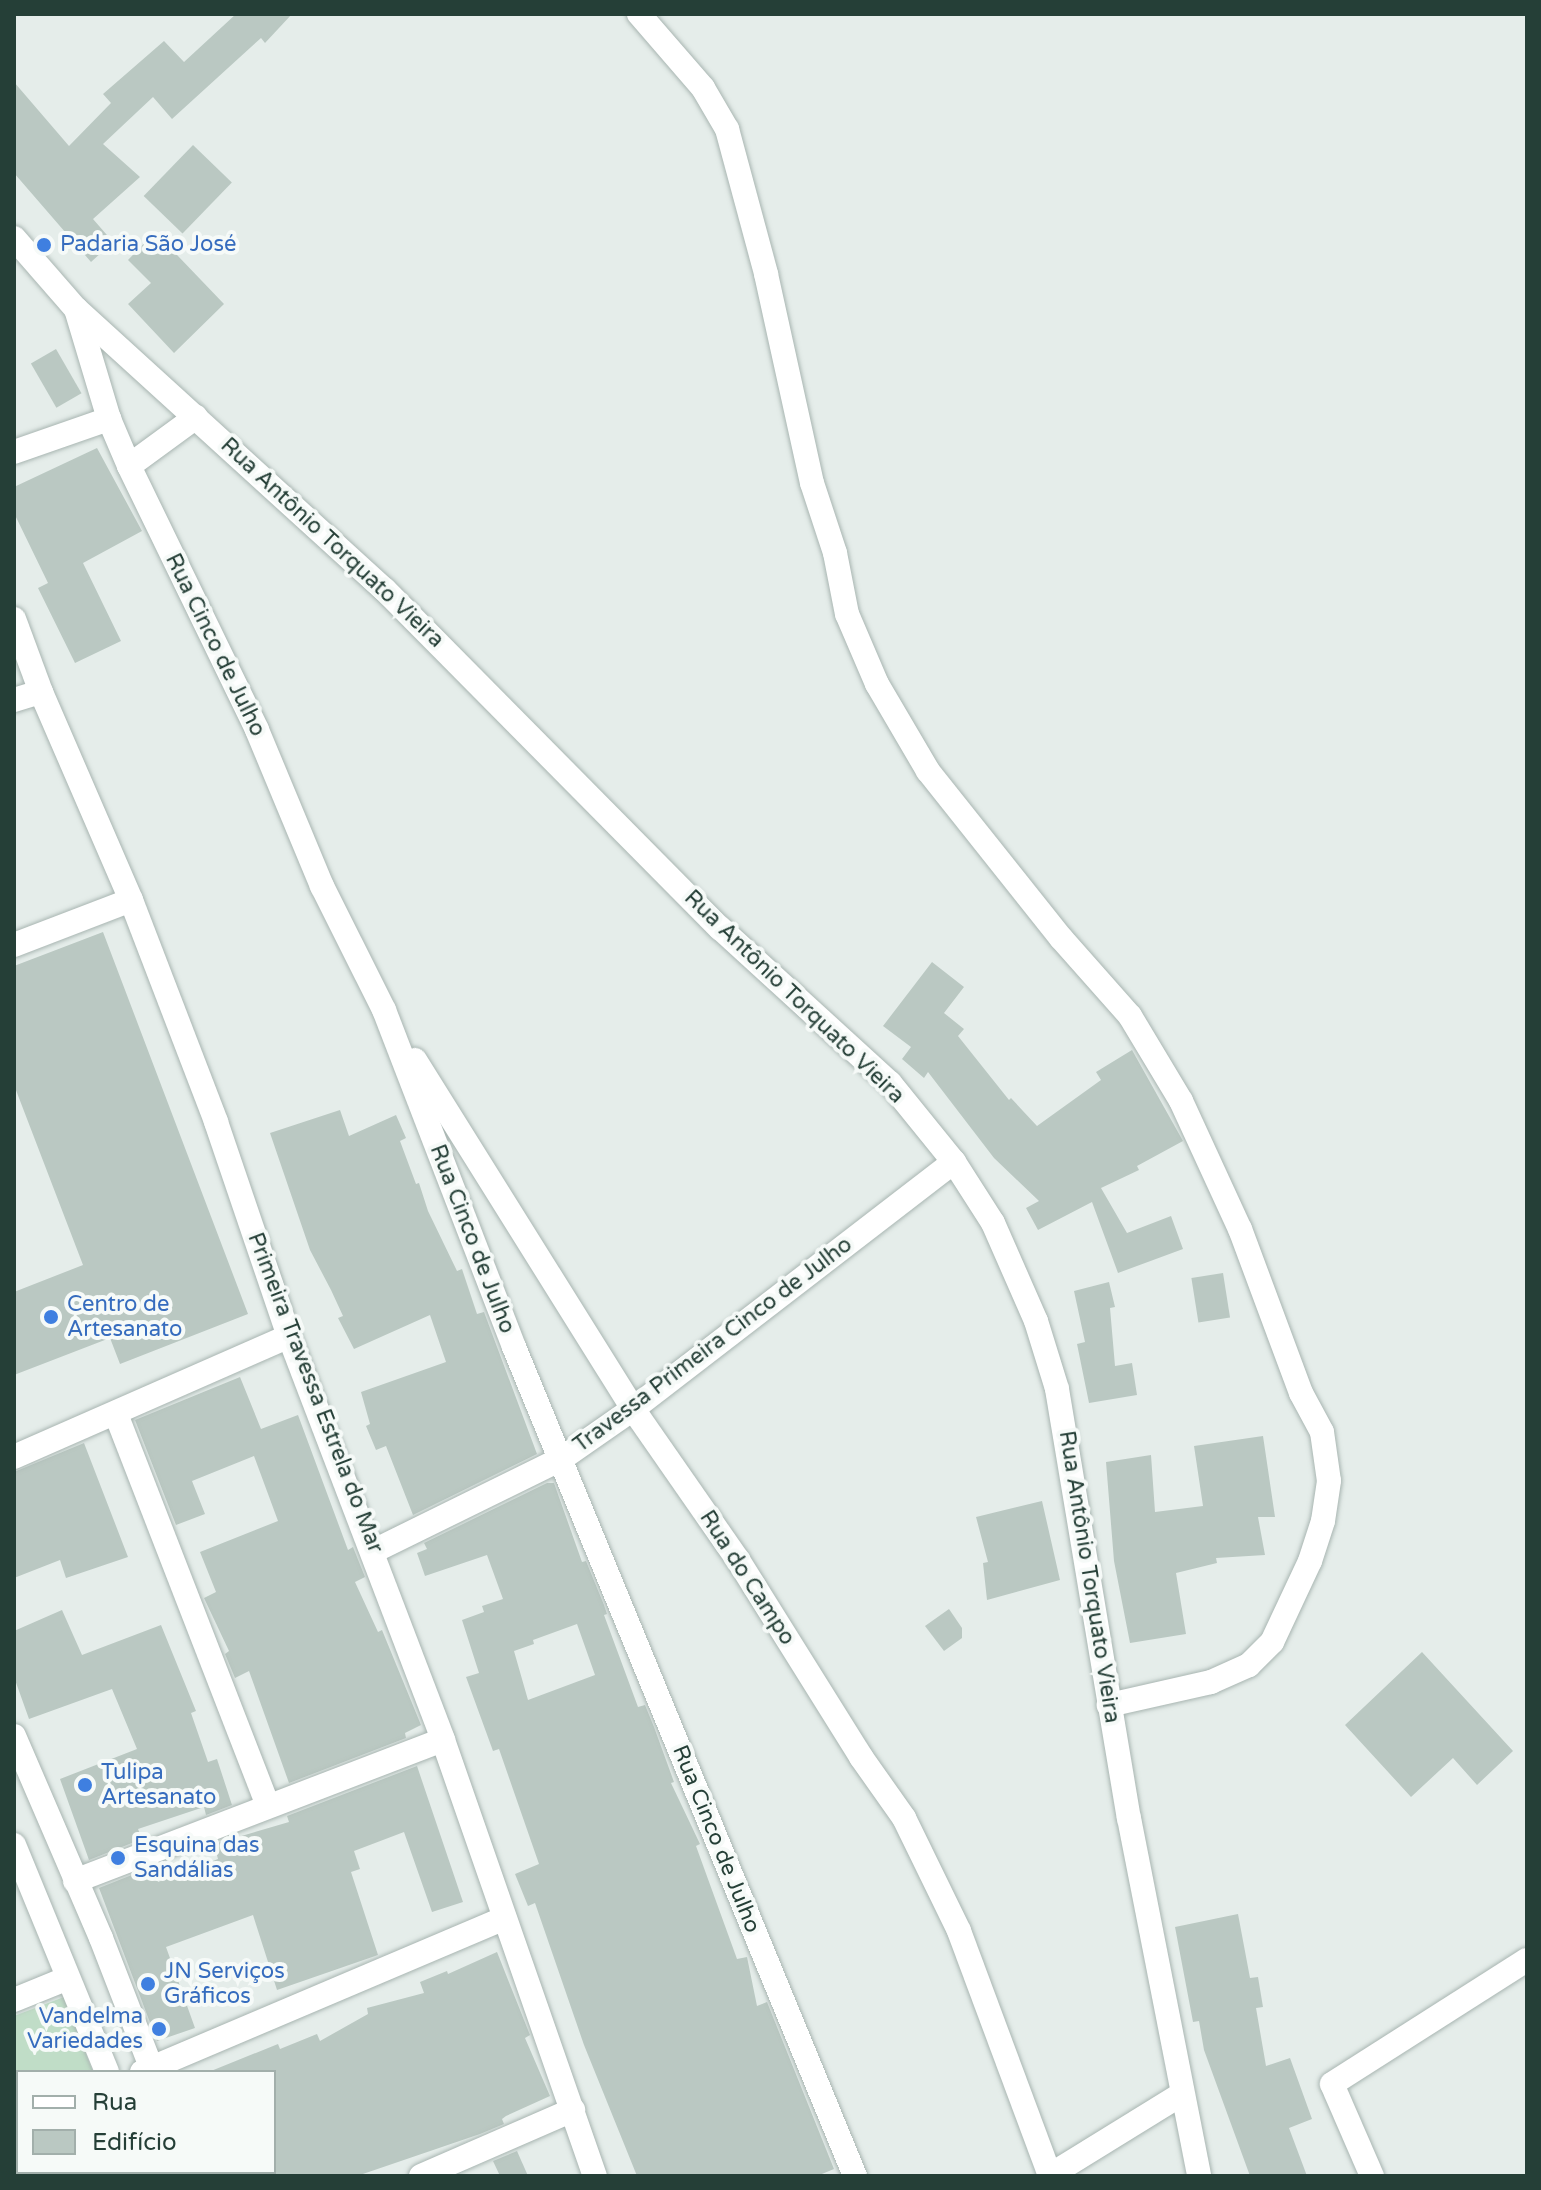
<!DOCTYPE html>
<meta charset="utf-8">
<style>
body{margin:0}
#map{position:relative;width:1541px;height:2190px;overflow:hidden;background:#e5edea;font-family:"Varela Round",sans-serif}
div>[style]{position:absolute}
.green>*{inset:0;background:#c0ddc7}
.building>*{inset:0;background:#bac8c2;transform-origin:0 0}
.roads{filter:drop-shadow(0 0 2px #a8b5b1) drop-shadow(0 0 2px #a8b5b1)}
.street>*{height:24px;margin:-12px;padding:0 12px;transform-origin:12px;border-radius:12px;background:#fff}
.secondary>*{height:24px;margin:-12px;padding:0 12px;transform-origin:12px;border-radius:12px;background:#fff}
.dots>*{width:22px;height:22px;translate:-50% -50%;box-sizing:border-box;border:4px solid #f6faf8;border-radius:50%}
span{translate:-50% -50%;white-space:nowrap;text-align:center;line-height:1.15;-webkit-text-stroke:8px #f6faf8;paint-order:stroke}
.shop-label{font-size:22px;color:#366cbe}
.left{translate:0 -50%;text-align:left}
.right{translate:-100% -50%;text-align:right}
.street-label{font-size:22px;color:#253f37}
.frame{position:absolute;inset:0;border:16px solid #253f37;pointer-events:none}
.legend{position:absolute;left:16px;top:2070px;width:260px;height:104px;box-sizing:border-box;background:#f6faf8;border:2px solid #a2afab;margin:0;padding:10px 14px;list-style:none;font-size:24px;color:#253f37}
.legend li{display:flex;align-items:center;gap:16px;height:40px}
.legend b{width:40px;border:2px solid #a2afab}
</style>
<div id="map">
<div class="green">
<i style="clip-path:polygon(64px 1997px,93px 2072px,18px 2072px,18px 2172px,131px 2172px,132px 2176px,14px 2176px,14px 2016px)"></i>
</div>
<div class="building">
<i style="clip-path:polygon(236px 14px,292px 14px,265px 43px,261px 38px,172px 119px,153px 97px,103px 144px,140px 177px,93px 219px,113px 242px,91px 262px,14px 173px,14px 82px,69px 146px,111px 103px,103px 94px,164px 41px,184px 62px)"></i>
<i style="left:193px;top:145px;width:54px;height:71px;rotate:44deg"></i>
<i style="clip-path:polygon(155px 232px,224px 304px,174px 353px,128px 304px,151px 283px,128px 260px)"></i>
<i style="left:56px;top:349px;width:51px;height:29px;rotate:60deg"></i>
<i style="clip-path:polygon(97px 448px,142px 531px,83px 563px,121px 641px,75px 663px,38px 588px,48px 583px,14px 513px,14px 487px)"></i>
<i style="clip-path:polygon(103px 932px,248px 1314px,120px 1364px,110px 1338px,14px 1375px,14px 1292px,83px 1265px,14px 1085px,14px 966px)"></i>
<i style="clip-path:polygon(932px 962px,964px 987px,944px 1013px,964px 1029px,958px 1036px,1009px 1100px,1011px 1098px,1037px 1126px,1101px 1080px,1096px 1072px,1132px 1050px,1183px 1141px,1137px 1166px,1139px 1170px,1101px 1188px,1127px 1233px,1171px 1216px,1183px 1249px,1118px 1273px,1092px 1202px,1038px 1230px,1026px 1208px,1039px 1201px,994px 1158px,928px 1072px,924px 1078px,902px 1059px,911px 1047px,883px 1026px)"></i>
<i style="clip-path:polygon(340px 1110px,349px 1136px,396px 1115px,406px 1138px,400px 1141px,416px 1184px,419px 1183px,428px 1211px,457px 1271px,462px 1269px,477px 1314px,484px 1312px,537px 1454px,413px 1515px,386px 1446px,376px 1450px,366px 1426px,370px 1424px,361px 1392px,446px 1362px,430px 1315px,354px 1349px,338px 1318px,343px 1316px,331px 1290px,310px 1250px,270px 1133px)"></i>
<i style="left:1223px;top:1273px;width:45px;height:32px;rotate:81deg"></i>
<i style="clip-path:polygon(1109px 1282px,1115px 1307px,1110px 1308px,1115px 1366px,1132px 1363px,1137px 1395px,1089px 1403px,1077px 1344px,1085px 1342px,1074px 1291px)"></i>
<i style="clip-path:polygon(240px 1377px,261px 1429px,298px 1415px,348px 1550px,353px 1547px,365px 1577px,355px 1582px,378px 1632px,382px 1630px,421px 1725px,405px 1733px,406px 1738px,289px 1783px,249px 1671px,235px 1678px,225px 1654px,229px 1651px,204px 1598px,216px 1592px,200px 1552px,278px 1521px,254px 1456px,192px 1481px,205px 1514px,176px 1525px,135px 1420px)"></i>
<i style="clip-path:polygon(1263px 1436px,1275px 1517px,1258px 1517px,1265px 1555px,1216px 1558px,1217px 1563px,1176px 1573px,1186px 1634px,1130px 1643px,1114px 1561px,1106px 1462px,1151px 1455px,1155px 1512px,1203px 1506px,1194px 1446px)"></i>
<i style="clip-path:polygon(84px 1443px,128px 1557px,66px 1578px,60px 1560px,14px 1578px,14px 1472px)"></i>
<i style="clip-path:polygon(evenodd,547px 1483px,554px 1483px,582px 1562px,586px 1561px,604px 1605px,607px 1614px,604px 1615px,638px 1707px,645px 1705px,654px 1727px,674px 1782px,671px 1783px,700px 1844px,696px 1846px,737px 1959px,747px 1957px,757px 2006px,767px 2002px,834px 2169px,817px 2176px,637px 2176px,584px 2045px,535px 1903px,528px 1906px,515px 1874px,539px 1864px,499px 1749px,493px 1751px,466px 1677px,479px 1673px,462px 1620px,484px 1612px,482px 1606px,503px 1599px,487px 1555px,425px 1576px,417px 1553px,427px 1549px,424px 1543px,547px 1483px,577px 1624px,595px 1675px,528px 1700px,514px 1651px,534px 1644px,533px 1640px,577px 1624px)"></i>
<i style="clip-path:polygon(1042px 1501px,1060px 1580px,987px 1600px,983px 1563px,988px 1562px,976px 1517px)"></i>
<i style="clip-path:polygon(949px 1609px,962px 1628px,962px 1638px,944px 1651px,925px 1626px)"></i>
<i style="clip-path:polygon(62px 1610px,82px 1655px,161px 1625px,196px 1711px,191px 1713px,208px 1762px,217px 1759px,232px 1805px,206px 1815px,204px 1807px,138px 1829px,142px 1839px,89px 1860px,60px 1779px,137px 1749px,112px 1689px,29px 1719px,14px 1677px,14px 1631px)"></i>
<i style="clip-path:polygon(1422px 1652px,1513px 1751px,1477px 1785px,1453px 1758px,1411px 1797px,1345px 1725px)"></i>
<i style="clip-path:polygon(417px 1766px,463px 1902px,432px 1912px,404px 1832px,354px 1851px,360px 1869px,351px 1872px,378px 1955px,277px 1990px,253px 1915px,166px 1947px,195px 2028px,157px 2041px,99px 1888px,152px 1867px,158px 1882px,218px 1859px,214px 1844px,289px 1822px,287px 1816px)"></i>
<i style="clip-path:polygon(1238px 1914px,1250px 1978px,1258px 1977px,1263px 2007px,1256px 2008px,1266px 2066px,1290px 2058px,1312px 2119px,1289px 2128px,1307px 2176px,1250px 2176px,1204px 2050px,1199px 2021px,1193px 2022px,1175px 1927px)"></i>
<i style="clip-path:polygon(497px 1952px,530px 2035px,525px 2038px,550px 2096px,506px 2116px,502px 2119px,504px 2124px,480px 2134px,357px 2176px,274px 2176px,274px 2072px,211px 2071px,278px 2044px,280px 2049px,317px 2034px,320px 2041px,368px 2014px,367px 2008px,424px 1993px,420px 1982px,447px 1971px,448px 1974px)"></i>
<i style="clip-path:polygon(517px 2151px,528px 2176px,500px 2176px,493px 2161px)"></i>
</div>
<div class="roads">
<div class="street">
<i style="left:639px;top:14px;width:98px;rotate:49.1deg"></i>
<i style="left:703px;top:88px;width:48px;rotate:59.7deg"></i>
<i style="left:727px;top:129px;width:150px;rotate:74.9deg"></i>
<i style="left:766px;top:274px;width:214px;rotate:77.6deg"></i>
<i style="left:812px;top:483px;width:74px;rotate:71.8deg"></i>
<i style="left:835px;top:553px;width:62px;rotate:78.9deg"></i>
<i style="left:847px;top:614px;width:76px;rotate:66.8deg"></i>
<i style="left:877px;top:684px;width:101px;rotate:59.6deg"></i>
<i style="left:928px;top:771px;width:213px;rotate:51.5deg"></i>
<i style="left:1061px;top:938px;width:104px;rotate:48.5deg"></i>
<i style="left:1130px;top:1016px;width:99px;rotate:59deg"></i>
<i style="left:1181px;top:1101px;width:141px;rotate:65.3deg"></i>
<i style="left:1240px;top:1229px;width:175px;rotate:69.6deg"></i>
<i style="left:1301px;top:1393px;width:44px;rotate:61.7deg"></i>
<i style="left:1322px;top:1432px;width:49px;rotate:81.9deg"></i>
<i style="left:1329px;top:1481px;width:40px;rotate:98.5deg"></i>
<i style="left:1323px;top:1521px;width:42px;rotate:108deg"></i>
<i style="left:1310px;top:1561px;width:89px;rotate:115.1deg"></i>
<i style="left:1272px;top:1642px;width:33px;rotate:135deg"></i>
<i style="left:1249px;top:1665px;width:42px;rotate:155.9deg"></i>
<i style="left:1211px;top:1682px;width:105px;rotate:167.3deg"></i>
<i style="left:14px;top:238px;width:94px;rotate:48.9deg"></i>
<i style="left:76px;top:309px;width:418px;rotate:42.3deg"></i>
<i style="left:385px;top:590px;width:476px;rotate:45.3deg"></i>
<i style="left:720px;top:928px;width:230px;rotate:42.4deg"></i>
<i style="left:890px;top:1083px;width:102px;rotate:51deg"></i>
<i style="left:954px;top:1162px;width:72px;rotate:57.4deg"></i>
<i style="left:993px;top:1223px;width:107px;rotate:66.3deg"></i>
<i style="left:1036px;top:1321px;width:71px;rotate:72.8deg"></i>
<i style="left:1057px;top:1389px;width:435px;rotate:80.5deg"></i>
<i style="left:1129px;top:1818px;width:365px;rotate:78.9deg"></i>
<i style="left:76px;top:309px;width:115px;rotate:73.3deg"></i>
<i style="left:109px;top:419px;width:51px;rotate:66.9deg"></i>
<i style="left:129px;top:466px;width:293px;rotate:64.1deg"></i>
<i style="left:257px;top:730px;width:169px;rotate:67.4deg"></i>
<i style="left:322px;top:886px;width:139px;rotate:63.4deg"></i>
<i style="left:384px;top:1010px;width:361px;rotate:68.9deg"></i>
<i style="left:514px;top:1347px;width:896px;rotate:67.64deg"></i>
<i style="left:14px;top:452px;width:101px;rotate:-19.2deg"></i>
<i style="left:129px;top:466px;width:83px;rotate:-36.2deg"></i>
<i style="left:14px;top:619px;width:78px;rotate:69.7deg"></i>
<i style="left:41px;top:692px;width:227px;rotate:66.6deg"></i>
<i style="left:131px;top:900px;width:238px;rotate:69deg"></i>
<i style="left:216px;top:1122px;width:226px;rotate:71.2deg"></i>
<i style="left:289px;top:1336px;width:432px;rotate:69.1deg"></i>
<i style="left:443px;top:1740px;width:462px;rotate:70.8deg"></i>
<i style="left:14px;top:700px;width:28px;rotate:-17deg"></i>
<i style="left:14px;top:945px;width:125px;rotate:-21deg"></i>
<i style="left:415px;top:1060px;width:411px;rotate:58deg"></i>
<i style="left:633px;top:1409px;width:184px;rotate:55.2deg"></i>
<i style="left:738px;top:1560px;width:232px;rotate:58deg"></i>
<i style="left:861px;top:1757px;width:75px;rotate:54.8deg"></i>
<i style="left:904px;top:1818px;width:126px;rotate:64deg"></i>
<i style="left:959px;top:1931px;width:261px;rotate:69.6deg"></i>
<i style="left:116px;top:1414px;width:420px;rotate:68.8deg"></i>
<i style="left:14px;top:1457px;width:300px;rotate:-23.7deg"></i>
<i style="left:374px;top:1551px;width:208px;rotate:-26.2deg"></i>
<i style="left:561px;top:1459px;width:88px;rotate:-34.8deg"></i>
<i style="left:633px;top:1409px;width:405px;rotate:-37.6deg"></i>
<i style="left:75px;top:1881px;width:394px;rotate:-21deg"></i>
<i style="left:14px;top:2000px;width:58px;rotate:-22.2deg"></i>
<i style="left:142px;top:2072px;width:391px;rotate:-23deg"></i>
<i style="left:421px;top:2176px;width:166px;rotate:-23.5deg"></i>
<i style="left:1049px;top:2176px;width:156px;rotate:-31.7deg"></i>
<i style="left:1372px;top:2176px;width:100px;rotate:-113.5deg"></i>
<i style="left:1332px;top:2084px;width:231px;rotate:-32.5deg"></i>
</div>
<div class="secondary">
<i style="left:14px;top:1736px;width:220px;rotate:66.7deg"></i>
<i style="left:101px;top:1938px;width:144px;rotate:68.8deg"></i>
<i style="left:14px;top:1845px;width:245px;rotate:67.7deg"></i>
<i style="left:146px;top:2172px;width:4px;rotate:63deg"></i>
<i style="left:192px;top:2172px;width:4px;rotate:76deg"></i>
</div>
</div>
<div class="dots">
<i style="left:44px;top:245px;background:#3f7fe0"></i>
<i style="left:51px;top:1317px;background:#3f7fe0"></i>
<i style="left:85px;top:1785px;background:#3f7fe0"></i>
<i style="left:118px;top:1858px;background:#3f7fe0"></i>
<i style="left:148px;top:1984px;background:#3f7fe0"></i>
<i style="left:159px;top:2029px;background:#3f7fe0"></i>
</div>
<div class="shop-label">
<span class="left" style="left:60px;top:245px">Padaria São José</span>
<span class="left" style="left:67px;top:1317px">Centro de<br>Artesanato</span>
<span class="left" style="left:101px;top:1785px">Tulipa<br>Artesanato</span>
<span class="left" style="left:134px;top:1858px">Esquina das<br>Sandálias</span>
<span class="left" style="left:164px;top:1984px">JN Serviços<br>Gráficos</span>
<span class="right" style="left:143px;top:2029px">Vandelma<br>Variedades</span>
</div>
<div class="street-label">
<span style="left:332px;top:543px;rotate:43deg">Rua Antônio Torquato Vieira</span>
<span style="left:215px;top:645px;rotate:64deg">Rua Cinco de Julho</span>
<span style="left:794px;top:997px;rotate:44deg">Rua Antônio Torquato Vieira</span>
<span style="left:472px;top:1239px;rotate:69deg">Rua Cinco de Julho</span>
<span style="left:713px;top:1345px;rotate:-37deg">Travessa Primeira Cinco de Julho</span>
<span style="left:315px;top:1393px;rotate:69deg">Primeira Travessa Estrela do Mar</span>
<span style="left:1089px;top:1577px;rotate:81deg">Rua Antônio Torquato Vieira</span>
<span style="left:747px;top:1578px;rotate:57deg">Rua do Campo</span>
<span style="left:716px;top:1839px;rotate:68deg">Rua Cinco de Julho</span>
</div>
<div class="frame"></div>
<ul class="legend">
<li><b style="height:10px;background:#fff"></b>Rua</li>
<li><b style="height:22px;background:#bac8c2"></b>Edifício</li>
</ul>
</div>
